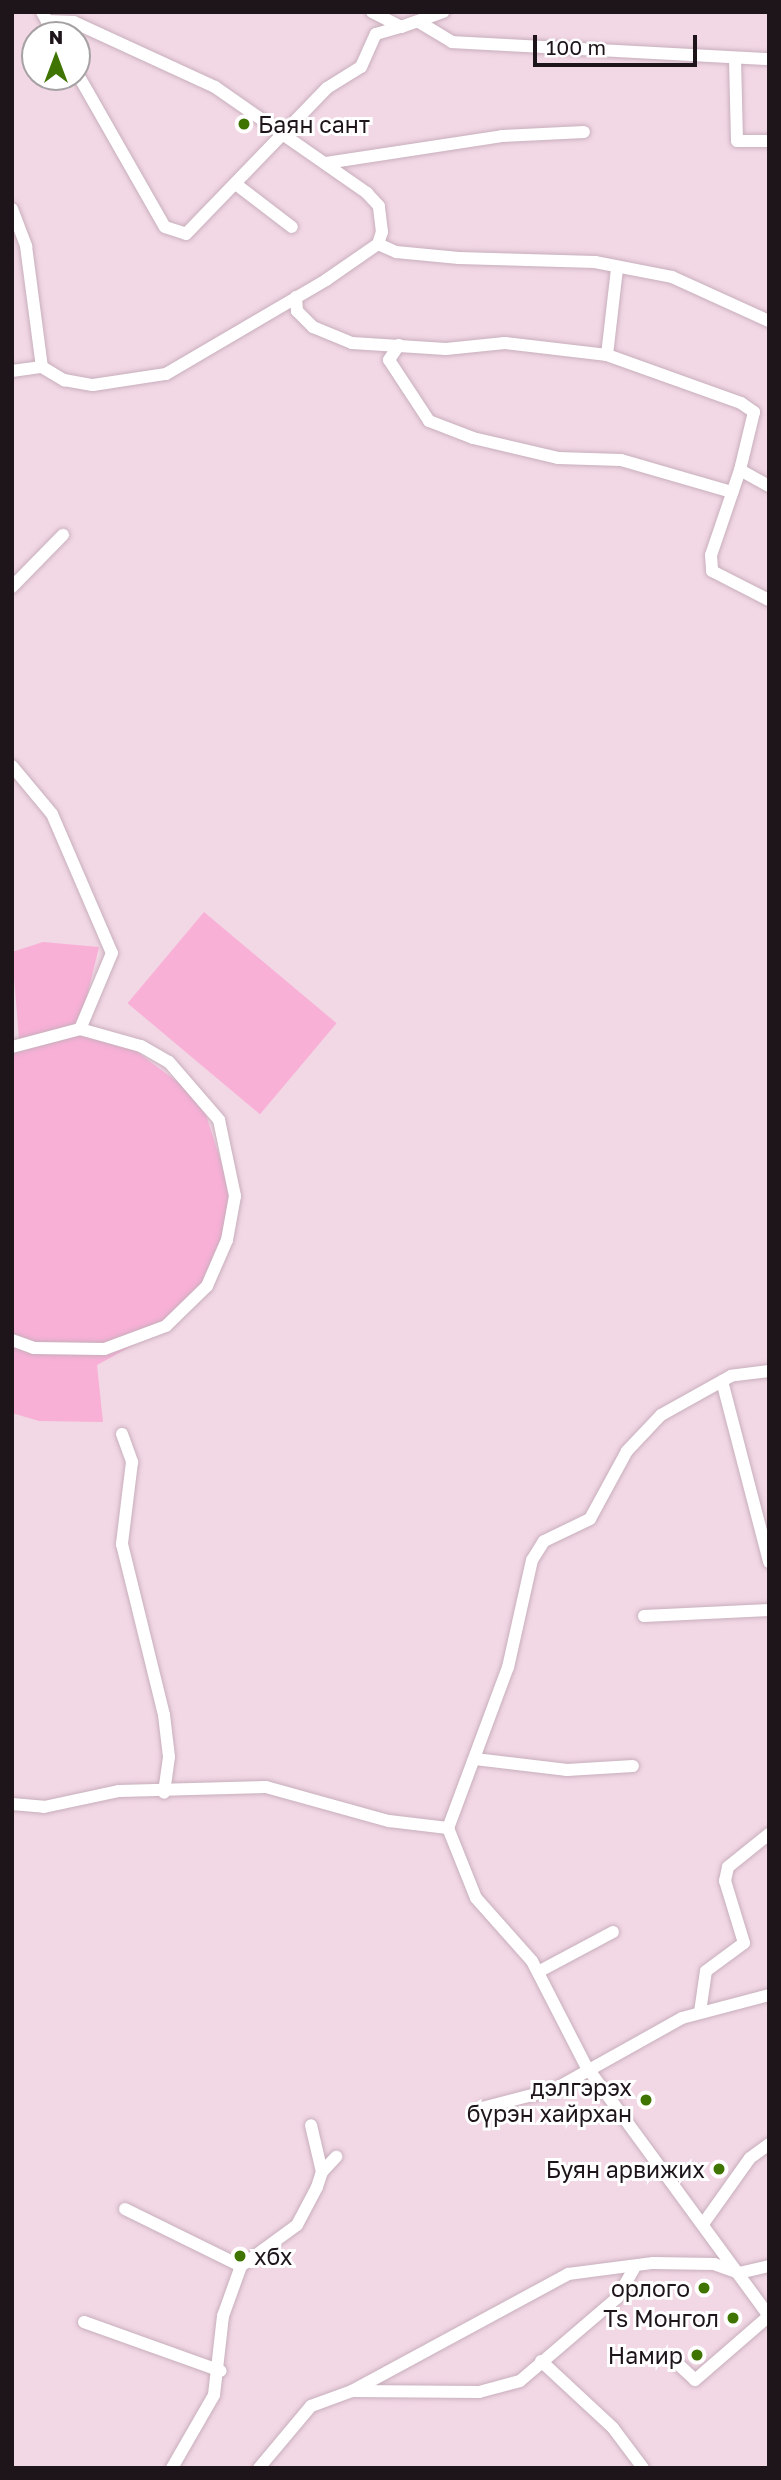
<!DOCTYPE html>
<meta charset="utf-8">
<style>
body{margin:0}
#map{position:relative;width:781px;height:2480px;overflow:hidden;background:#f2d7e5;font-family:"Golos Text",sans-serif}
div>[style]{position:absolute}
.green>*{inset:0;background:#f8b0d7;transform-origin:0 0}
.roads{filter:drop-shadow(0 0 2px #c8afbc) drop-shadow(0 0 2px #c8afbc)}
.minor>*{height:12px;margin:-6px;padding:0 6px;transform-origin:6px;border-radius:6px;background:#fff}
.dots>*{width:19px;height:19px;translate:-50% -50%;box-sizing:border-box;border:4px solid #fff;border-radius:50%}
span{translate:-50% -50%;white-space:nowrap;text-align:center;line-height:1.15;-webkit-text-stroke:6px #fff;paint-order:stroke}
.poi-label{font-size:23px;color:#1e151a}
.left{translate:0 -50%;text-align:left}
.right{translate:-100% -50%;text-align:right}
.frame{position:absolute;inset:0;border:14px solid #1e151a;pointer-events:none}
.north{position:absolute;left:21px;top:21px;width:70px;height:70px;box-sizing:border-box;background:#fff;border:2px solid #a5a1a3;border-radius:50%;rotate:0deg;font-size:19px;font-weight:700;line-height:28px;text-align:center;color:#1e151a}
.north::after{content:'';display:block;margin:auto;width:24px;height:32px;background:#3f7400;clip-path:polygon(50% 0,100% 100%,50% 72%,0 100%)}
.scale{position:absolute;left:533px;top:35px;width:164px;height:32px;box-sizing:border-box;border:4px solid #1e151a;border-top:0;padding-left:9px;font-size:21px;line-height:24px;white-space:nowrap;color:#1e151a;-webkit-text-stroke:5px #fff;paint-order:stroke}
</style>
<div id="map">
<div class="green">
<i style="left:204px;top:912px;width:173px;height:119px;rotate:40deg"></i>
<i style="clip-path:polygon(43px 942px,99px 947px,78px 1033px,121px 1040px,183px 1086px,206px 1115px,229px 1187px,227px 1224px,198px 1293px,141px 1341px,97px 1365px,103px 1422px,39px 1421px,12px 1413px,12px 1042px,19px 1039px,12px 952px)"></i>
</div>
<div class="roads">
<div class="minor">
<i style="left:372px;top:12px;width:33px;rotate:27deg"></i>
<i style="left:401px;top:27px;width:45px;rotate:-19.7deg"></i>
<i style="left:47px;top:21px;width:16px;rotate:60deg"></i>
<i style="left:419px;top:22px;width:39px;rotate:31deg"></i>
<i style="left:452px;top:42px;width:317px;rotate:3.1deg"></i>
<i style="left:735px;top:59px;width:82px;rotate:88.6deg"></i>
<i style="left:737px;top:141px;width:32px"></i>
<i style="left:77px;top:73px;width:177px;rotate:60.3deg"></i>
<i style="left:165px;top:227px;width:22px;rotate:18deg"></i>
<i style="left:186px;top:234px;width:203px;rotate:-46deg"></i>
<i style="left:327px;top:88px;width:40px;rotate:-32deg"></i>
<i style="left:361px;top:67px;width:36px;rotate:-66deg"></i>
<i style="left:376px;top:34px;width:26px;rotate:-16deg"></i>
<i style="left:326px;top:163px;width:178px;rotate:-8.7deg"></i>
<i style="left:502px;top:136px;width:82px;rotate:-2.8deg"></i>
<i style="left:237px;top:185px;width:69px;rotate:37.4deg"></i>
<i style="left:12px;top:209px;width:40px;rotate:69deg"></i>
<i style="left:26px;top:246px;width:122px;rotate:82.5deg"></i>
<i style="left:378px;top:244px;width:20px;rotate:24deg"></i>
<i style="left:396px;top:252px;width:63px;rotate:5.4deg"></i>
<i style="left:459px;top:258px;width:136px;rotate:1.7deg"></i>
<i style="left:595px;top:262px;width:78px;rotate:11deg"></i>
<i style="left:672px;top:277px;width:107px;rotate:24.4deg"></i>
<i style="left:296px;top:297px;width:14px;rotate:86deg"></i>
<i style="left:297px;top:311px;width:23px;rotate:45deg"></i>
<i style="left:313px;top:327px;width:42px;rotate:22.3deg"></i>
<i style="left:352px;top:343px;width:94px;rotate:3.7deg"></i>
<i style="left:446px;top:349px;width:59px;rotate:-5.8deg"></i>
<i style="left:505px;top:343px;width:103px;rotate:6.7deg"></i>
<i style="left:607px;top:355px;width:142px;rotate:19.7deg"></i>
<i style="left:741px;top:403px;width:16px;rotate:35deg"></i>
<i style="left:754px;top:412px;width:60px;rotate:103.6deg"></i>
<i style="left:740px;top:470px;width:33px;rotate:29deg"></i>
<i style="left:399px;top:345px;width:18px;rotate:124deg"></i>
<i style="left:389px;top:360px;width:73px;rotate:56.7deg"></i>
<i style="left:429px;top:421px;width:47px;rotate:21.1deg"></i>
<i style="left:473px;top:438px;width:87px;rotate:13.2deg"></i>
<i style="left:558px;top:458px;width:63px;rotate:1.8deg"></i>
<i style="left:621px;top:460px;width:116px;rotate:16.1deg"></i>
<i style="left:607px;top:355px;width:87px;rotate:-83.4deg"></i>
<i style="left:12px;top:371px;width:30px;rotate:-8deg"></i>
<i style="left:42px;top:367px;width:26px;rotate:31deg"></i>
<i style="left:64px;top:380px;width:29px;rotate:10deg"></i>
<i style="left:93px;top:385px;width:74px;rotate:-8.6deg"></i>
<i style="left:166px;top:374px;width:186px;rotate:-30.4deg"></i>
<i style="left:326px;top:280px;width:63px;rotate:-34.7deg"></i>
<i style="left:378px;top:244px;width:13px;rotate:-72deg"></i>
<i style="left:382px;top:232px;width:26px;rotate:-97deg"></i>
<i style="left:379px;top:206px;width:18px;rotate:-133deg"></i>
<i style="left:367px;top:193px;width:185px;rotate:-145.1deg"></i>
<i style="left:215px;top:87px;width:155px;rotate:-155.3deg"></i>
<i style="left:74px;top:22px;width:27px;rotate:-178deg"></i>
<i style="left:47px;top:21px;width:10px;rotate:-119deg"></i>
<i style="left:740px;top:470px;width:90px;rotate:108.8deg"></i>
<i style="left:711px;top:555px;width:16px;rotate:86deg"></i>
<i style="left:712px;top:571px;width:64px;rotate:27deg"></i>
<i style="left:12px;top:587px;width:73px;rotate:-45.6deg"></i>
<i style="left:12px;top:766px;width:62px;rotate:50.2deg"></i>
<i style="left:52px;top:814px;width:151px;rotate:66.7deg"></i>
<i style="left:112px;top:953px;width:82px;rotate:112.8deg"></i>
<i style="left:12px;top:1047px;width:70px;rotate:-14.8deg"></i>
<i style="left:80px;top:1029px;width:63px;rotate:15.6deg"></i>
<i style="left:141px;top:1046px;width:32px;rotate:30deg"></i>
<i style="left:169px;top:1062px;width:77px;rotate:49.2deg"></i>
<i style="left:219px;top:1120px;width:78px;rotate:78.1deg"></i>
<i style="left:235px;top:1196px;width:45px;rotate:100.3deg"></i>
<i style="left:227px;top:1240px;width:50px;rotate:113.5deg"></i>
<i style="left:207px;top:1286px;width:57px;rotate:135.7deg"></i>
<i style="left:166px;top:1326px;width:66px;rotate:159.6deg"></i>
<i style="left:104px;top:1349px;width:70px;rotate:-179.2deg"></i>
<i style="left:34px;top:1348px;width:23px;rotate:-160deg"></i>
<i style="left:769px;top:1371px;width:38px;rotate:173deg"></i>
<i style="left:731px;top:1376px;width:80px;rotate:150.9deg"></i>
<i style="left:661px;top:1415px;width:50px;rotate:133.4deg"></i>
<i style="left:627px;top:1451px;width:77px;rotate:118.6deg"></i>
<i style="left:590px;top:1519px;width:51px;rotate:154.4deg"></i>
<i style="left:544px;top:1541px;width:22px;rotate:122deg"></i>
<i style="left:532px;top:1560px;width:110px;rotate:102.6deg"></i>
<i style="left:508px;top:1667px;width:172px;rotate:110.4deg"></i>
<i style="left:448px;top:1828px;width:75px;rotate:68.2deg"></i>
<i style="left:476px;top:1898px;width:84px;rotate:48.4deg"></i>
<i style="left:532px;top:1961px;width:118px;rotate:62.8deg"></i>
<i style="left:586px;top:2066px;width:310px;rotate:53.8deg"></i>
<i style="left:722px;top:1381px;width:187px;rotate:75.4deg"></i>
<i style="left:122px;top:1434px;width:30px;rotate:70deg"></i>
<i style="left:132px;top:1462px;width:83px;rotate:97deg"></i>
<i style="left:122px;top:1544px;width:176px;rotate:76.2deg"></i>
<i style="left:164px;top:1715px;width:42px;rotate:83.2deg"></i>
<i style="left:169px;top:1757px;width:36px;rotate:98deg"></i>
<i style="left:644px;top:1616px;width:125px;rotate:-2.7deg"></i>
<i style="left:475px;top:1759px;width:93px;rotate:6.8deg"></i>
<i style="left:567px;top:1770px;width:66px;rotate:-3.5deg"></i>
<i style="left:12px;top:1804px;width:32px;rotate:5deg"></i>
<i style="left:44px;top:1807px;width:77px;rotate:-12deg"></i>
<i style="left:119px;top:1791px;width:147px;rotate:-1.6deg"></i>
<i style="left:266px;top:1787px;width:128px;rotate:15.5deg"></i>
<i style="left:389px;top:1821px;width:59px;rotate:6.8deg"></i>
<i style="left:538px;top:1972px;width:85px;rotate:-28.1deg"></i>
<i style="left:700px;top:2012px;width:41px;rotate:-81.7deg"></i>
<i style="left:706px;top:1971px;width:47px;rotate:-36.4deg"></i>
<i style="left:744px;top:1943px;width:65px;rotate:-107deg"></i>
<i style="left:725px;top:1881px;width:14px;rotate:-78deg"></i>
<i style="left:728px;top:1867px;width:53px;rotate:-38.8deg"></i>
<i style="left:482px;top:2108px;width:75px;rotate:-14.6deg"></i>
<i style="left:555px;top:2089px;width:145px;rotate:-29.2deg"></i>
<i style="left:682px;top:2018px;width:90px;rotate:-14.8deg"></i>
<i style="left:322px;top:2172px;width:21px;rotate:-47deg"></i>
<i style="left:125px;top:2209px;width:129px;rotate:26.2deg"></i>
<i style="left:703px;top:2224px;width:81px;rotate:-54.5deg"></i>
<i style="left:750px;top:2158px;width:24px;rotate:-36deg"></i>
<i style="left:84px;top:2322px;width:145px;rotate:19.7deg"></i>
<i style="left:541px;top:2361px;width:98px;rotate:42.9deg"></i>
<i style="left:613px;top:2428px;width:50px;rotate:53.1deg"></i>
<i style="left:678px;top:2364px;width:23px;rotate:43deg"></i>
<i style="left:695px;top:2380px;width:98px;rotate:-40.9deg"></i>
<i style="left:352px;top:2391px;width:246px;rotate:-28.4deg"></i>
<i style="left:568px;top:2274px;width:86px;rotate:-7.4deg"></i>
<i style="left:653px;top:2263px;width:61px;rotate:0.9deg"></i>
<i style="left:714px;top:2264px;width:27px;rotate:20deg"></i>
<i style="left:739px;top:2273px;width:31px;rotate:-13deg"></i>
<i style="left:172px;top:2468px;width:84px;rotate:-60.1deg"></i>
<i style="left:214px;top:2395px;width:80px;rotate:-83.5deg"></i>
<i style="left:223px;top:2316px;width:53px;rotate:-70.2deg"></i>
<i style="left:241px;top:2266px;width:69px;rotate:-36.2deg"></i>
<i style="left:297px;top:2225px;width:43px;rotate:-62.2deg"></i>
<i style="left:317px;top:2187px;width:16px;rotate:-72deg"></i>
<i style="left:322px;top:2172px;width:48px;rotate:-103.2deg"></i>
<i style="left:259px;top:2468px;width:81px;rotate:-50deg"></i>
<i style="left:311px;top:2406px;width:44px;rotate:-20.1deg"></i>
<i style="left:352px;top:2391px;width:127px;rotate:0.5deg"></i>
<i style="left:479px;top:2392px;width:42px;rotate:-15deg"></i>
<i style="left:520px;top:2381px;width:128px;rotate:-40.6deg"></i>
<i style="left:617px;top:2298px;width:34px;rotate:-60deg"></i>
</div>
</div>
<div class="dots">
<i style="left:244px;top:124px;background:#3f7400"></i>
<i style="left:646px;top:2100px;background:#3f7400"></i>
<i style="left:719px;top:2169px;background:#3f7400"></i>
<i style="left:240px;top:2256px;background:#3f7400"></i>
<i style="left:704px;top:2288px;background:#3f7400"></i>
<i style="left:733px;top:2318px;background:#3f7400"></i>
<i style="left:697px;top:2355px;background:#3f7400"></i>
</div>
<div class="poi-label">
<span class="left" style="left:258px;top:124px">Баян сант</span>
<span class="right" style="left:632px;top:2100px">дэлгэрэх<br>бүрэн хайрхан</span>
<span class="right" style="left:705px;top:2169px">Буян арвижих</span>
<span class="left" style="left:254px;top:2256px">хбх</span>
<span class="right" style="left:690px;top:2288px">орлого</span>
<span class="right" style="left:719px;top:2318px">Ts Монгол</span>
<span class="right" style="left:683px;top:2355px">Намир</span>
</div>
<div class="frame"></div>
<div class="north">N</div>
<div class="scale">100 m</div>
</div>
